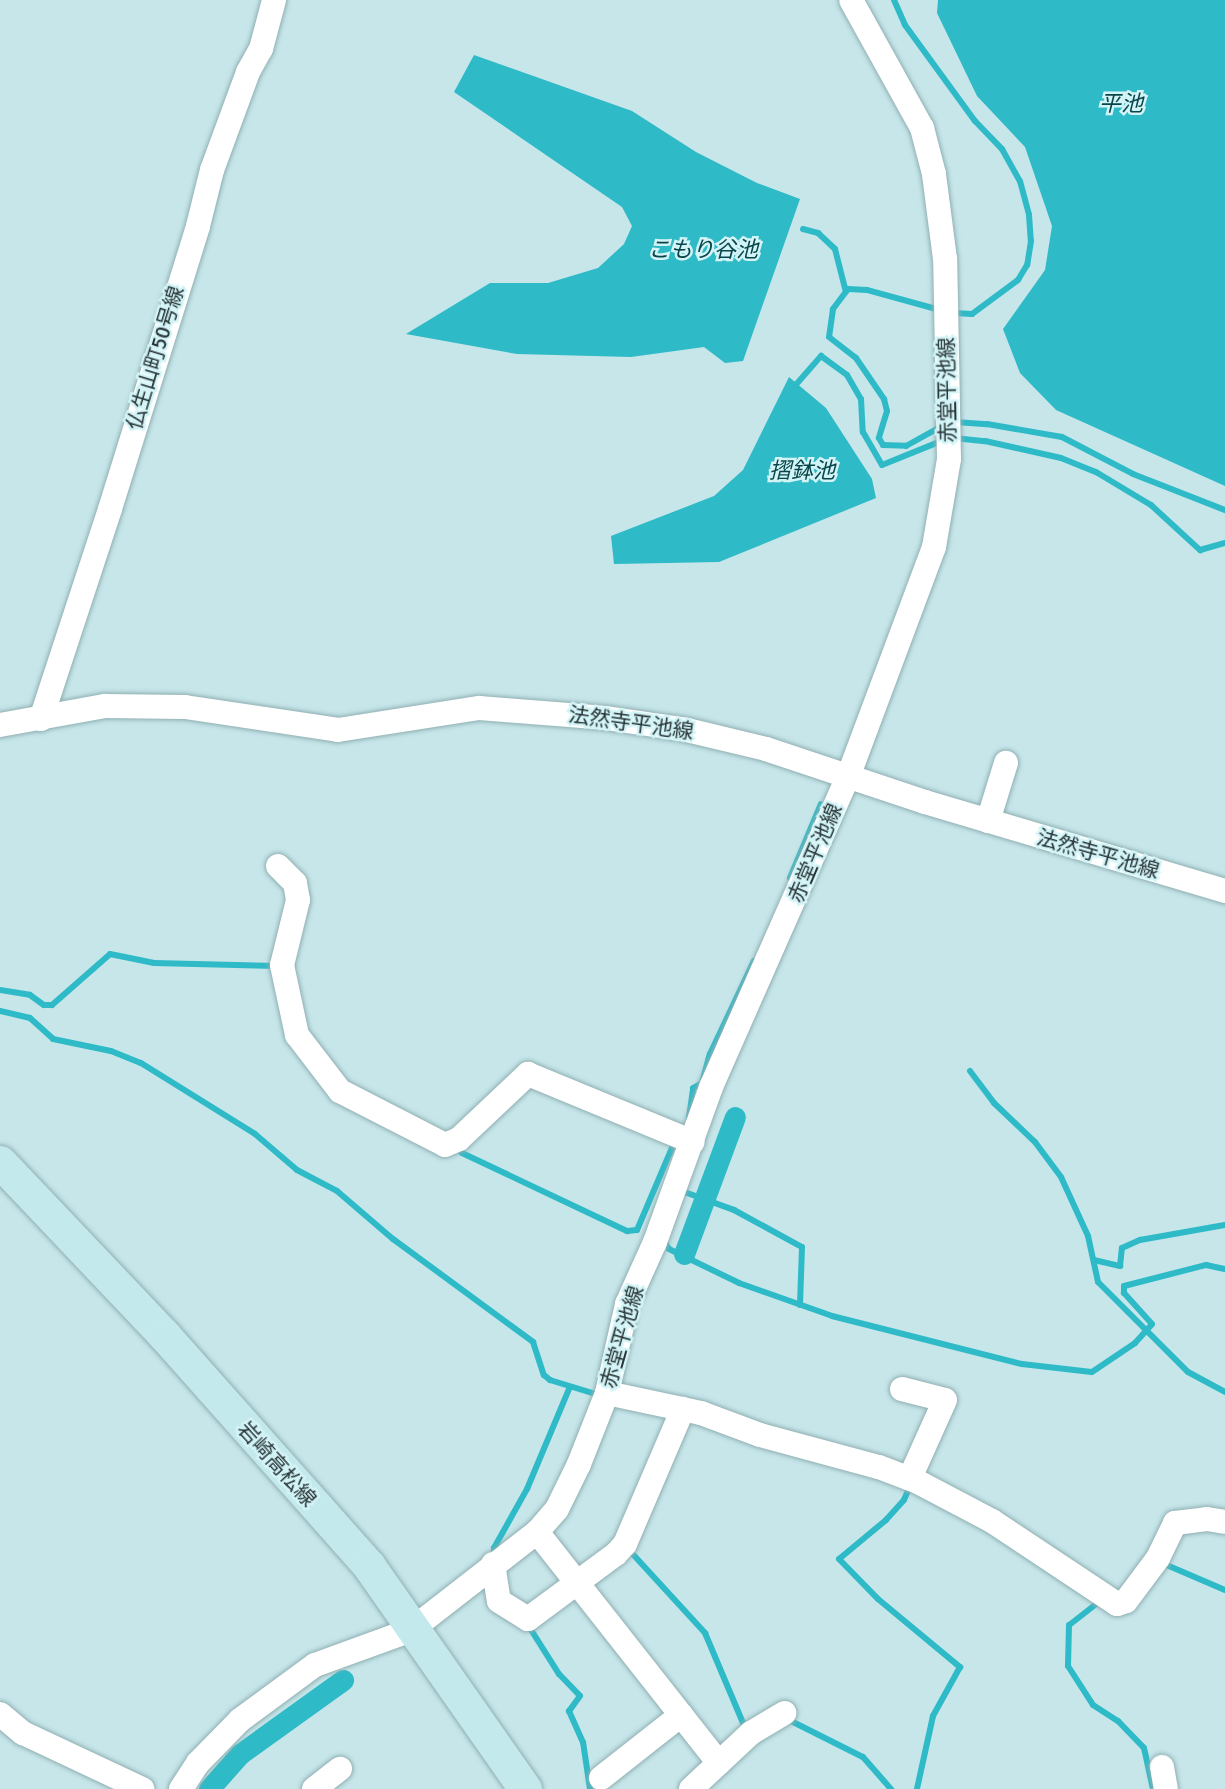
<!DOCTYPE html>
<meta charset="utf-8">
<style>
body{margin:0}
#map{position:relative;width:1225px;height:1789px;overflow:hidden;background:#c6e6ea;font-family:Signika,"Noto Sans JP",sans-serif}
div>[style]{position:absolute}
.water>*{inset:0;background:#2ebac7}
.stream>*{height:6px;margin:-3px;padding:0 3px;transform-origin:3px;border-radius:3px;background:#2ebac7}
.canal>*{height:21px;margin:-10.5px;padding:0 10.5px;transform-origin:10.5px;border-radius:10.5px;background:#2ebac7}
.roads{filter:drop-shadow(0 0 2px #90afb2) drop-shadow(0 0 2px #90afb2)}
.street>*{height:24px;margin:-12px;padding:0 12px;transform-origin:12px;border-radius:12px;background:#fff}
.secondary>*{height:33px;margin:-16.5px;padding:0 16.5px;transform-origin:16.5px;border-radius:16.5px;background:#c4e9ed}
span{translate:-50% -50%;white-space:nowrap;text-align:center;line-height:1.15;-webkit-text-stroke:5px #d3f4f7;paint-order:stroke}
.street-label{font-size:21px;color:#283436}
.water-label{font-size:22px;color:#08454a;font-style:italic}
</style>
<div id="map">
<div class="water">
<i style="clip-path:polygon(938px 0,1225px 0,1225px 486px,1056px 410px,1020px 373px,1003px 329px,1045px 270px,1052px 226px,1025px 147px,977px 96px,937px 13px)"></i>
<i style="clip-path:polygon(474px 55px,632px 111px,696px 152px,757px 183px,800px 199px,743px 361px,725px 363px,704px 347px,631px 357px,517px 354px,406px 334px,490px 283px,548px 283px,598px 268px,624px 244px,632px 226px,622px 207px,454px 92px)"></i>
<i style="clip-path:polygon(789px 377px,826px 408px,872px 479px,876px 498px,719px 562px,614px 564px,611px 536px,714px 496px,743px 470px)"></i>
</div>
<div class="stream">
<i style="left:894px;top:0;width:27px;rotate:66deg"></i>
<i style="left:905px;top:25px;width:119px;rotate:53.9deg"></i>
<i style="left:975px;top:121px;width:39px;rotate:46deg"></i>
<i style="left:1002px;top:149px;width:37px;rotate:61deg"></i>
<i style="left:1020px;top:181px;width:35px;rotate:75deg"></i>
<i style="left:1029px;top:215px;width:26px;rotate:86deg"></i>
<i style="left:1031px;top:241px;width:24px;rotate:99deg"></i>
<i style="left:1027px;top:265px;width:17px;rotate:121deg"></i>
<i style="left:1018px;top:280px;width:57px;rotate:143.5deg"></i>
<i style="left:972px;top:314px;width:22px;rotate:-177deg"></i>
<i style="left:803px;top:229px;width:16px;rotate:15deg"></i>
<i style="left:818px;top:233px;width:23px;rotate:43deg"></i>
<i style="left:835px;top:249px;width:44px;rotate:75.7deg"></i>
<i style="left:940px;top:310px;width:76px;rotate:-164.7deg"></i>
<i style="left:867px;top:290px;width:19px;rotate:-177deg"></i>
<i style="left:848px;top:289px;width:25px;rotate:127deg"></i>
<i style="left:833px;top:309px;width:28px;rotate:98deg"></i>
<i style="left:829px;top:337px;width:34px;rotate:38deg"></i>
<i style="left:856px;top:358px;width:50px;rotate:55.7deg"></i>
<i style="left:884px;top:399px;width:12px;rotate:76deg"></i>
<i style="left:887px;top:411px;width:28px;rotate:107deg"></i>
<i style="left:879px;top:438px;width:8px;rotate:60deg"></i>
<i style="left:883px;top:445px;width:23px;rotate:2deg"></i>
<i style="left:906px;top:446px;width:41px;rotate:-29.1deg"></i>
<i style="left:793px;top:388px;width:43px;rotate:-48.8deg"></i>
<i style="left:821px;top:356px;width:32px;rotate:36deg"></i>
<i style="left:847px;top:375px;width:28px;rotate:60deg"></i>
<i style="left:861px;top:399px;width:33px;rotate:87deg"></i>
<i style="left:863px;top:432px;width:38px;rotate:60deg"></i>
<i style="left:882px;top:465px;width:67px;rotate:-22deg"></i>
<i style="left:955px;top:422px;width:32px;rotate:4deg"></i>
<i style="left:987px;top:424px;width:76px;rotate:9.8deg"></i>
<i style="left:1062px;top:437px;width:80px;rotate:27.5deg"></i>
<i style="left:1133px;top:474px;width:99px;rotate:21.4deg"></i>
<i style="left:954px;top:438px;width:31px;rotate:6deg"></i>
<i style="left:985px;top:441px;width:78px;rotate:12.6deg"></i>
<i style="left:1061px;top:458px;width:38px;rotate:22deg"></i>
<i style="left:1096px;top:472px;width:64px;rotate:31deg"></i>
<i style="left:1151px;top:505px;width:67px;rotate:42.6deg"></i>
<i style="left:1200px;top:550px;width:26px;rotate:-16deg"></i>
<i style="left:790px;top:878px;width:80px;rotate:-67.3deg"></i>
<i style="left:0;top:990px;width:30px;rotate:9deg"></i>
<i style="left:30px;top:995px;width:17px;rotate:36deg"></i>
<i style="left:44px;top:1005px;width:8px"></i>
<i style="left:52px;top:1005px;width:77px;rotate:-41.3deg"></i>
<i style="left:110px;top:954px;width:45px;rotate:11.6deg"></i>
<i style="left:154px;top:963px;width:124px;rotate:1.4deg"></i>
<i style="left:0;top:1011px;width:31px;rotate:13deg"></i>
<i style="left:30px;top:1018px;width:31px;rotate:42deg"></i>
<i style="left:53px;top:1039px;width:59px;rotate:11.7deg"></i>
<i style="left:111px;top:1051px;width:32px;rotate:22deg"></i>
<i style="left:141px;top:1063px;width:134px;rotate:31.9deg"></i>
<i style="left:255px;top:1134px;width:55px;rotate:40.6deg"></i>
<i style="left:297px;top:1170px;width:45px;rotate:27.7deg"></i>
<i style="left:337px;top:1191px;width:74px;rotate:40.6deg"></i>
<i style="left:393px;top:1239px;width:174px;rotate:36.3deg"></i>
<i style="left:533px;top:1342px;width:35px;rotate:72deg"></i>
<i style="left:544px;top:1375px;width:8px;rotate:40deg"></i>
<i style="left:550px;top:1380px;width:54px;rotate:17.1deg"></i>
<i style="left:970px;top:1071px;width:40px;rotate:53deg"></i>
<i style="left:994px;top:1103px;width:57px;rotate:43.6deg"></i>
<i style="left:1035px;top:1142px;width:44px;rotate:53.4deg"></i>
<i style="left:1061px;top:1177px;width:65px;rotate:65.4deg"></i>
<i style="left:1088px;top:1236px;width:47px;rotate:77.7deg"></i>
<i style="left:1098px;top:1282px;width:127px;rotate:45deg"></i>
<i style="left:1188px;top:1372px;width:42px;rotate:28.4deg"></i>
<i style="left:689px;top:1118px;width:30px;rotate:-82deg"></i>
<i style="left:693px;top:1088px;width:10px;rotate:-29deg"></i>
<i style="left:702px;top:1083px;width:30px;rotate:-75deg"></i>
<i style="left:710px;top:1054px;width:103px;rotate:-64.7deg"></i>
<i style="left:456px;top:1146px;width:9px;rotate:49deg"></i>
<i style="left:462px;top:1153px;width:183px;rotate:25.3deg"></i>
<i style="left:627px;top:1231px;width:10px;rotate:-6deg"></i>
<i style="left:637px;top:1230px;width:97px;rotate:-66.9deg"></i>
<i style="left:679px;top:1190px;width:59px;rotate:20deg"></i>
<i style="left:734px;top:1210px;width:77px;rotate:28.6deg"></i>
<i style="left:802px;top:1247px;width:58px;rotate:92deg"></i>
<i style="left:662px;top:1239px;width:12px;rotate:55deg"></i>
<i style="left:669px;top:1249px;width:78px;rotate:25.9deg"></i>
<i style="left:739px;top:1283px;width:99px;rotate:19.5deg"></i>
<i style="left:832px;top:1316px;width:196px;rotate:14.2deg"></i>
<i style="left:1022px;top:1364px;width:70px;rotate:6.5deg"></i>
<i style="left:1092px;top:1372px;width:52px;rotate:-34deg"></i>
<i style="left:1135px;top:1343px;width:25px;rotate:-48deg"></i>
<i style="left:1152px;top:1324px;width:42px;rotate:-132.1deg"></i>
<i style="left:1124px;top:1293px;width:7px;rotate:-90deg"></i>
<i style="left:1124px;top:1286px;width:85px;rotate:-14.4deg"></i>
<i style="left:1206px;top:1265px;width:19px;rotate:12deg"></i>
<i style="left:1094px;top:1260px;width:27px;rotate:13deg"></i>
<i style="left:1120px;top:1266px;width:18px;rotate:-84deg"></i>
<i style="left:1122px;top:1248px;width:20px;rotate:-24deg"></i>
<i style="left:1140px;top:1240px;width:86px;rotate:-10deg"></i>
<i style="left:911px;top:1484px;width:17px;rotate:114deg"></i>
<i style="left:904px;top:1500px;width:27px;rotate:132deg"></i>
<i style="left:886px;top:1520px;width:61px;rotate:140.3deg"></i>
<i style="left:839px;top:1559px;width:56px;rotate:45.7deg"></i>
<i style="left:878px;top:1599px;width:107px;rotate:39.7deg"></i>
<i style="left:960px;top:1667px;width:56px;rotate:118.9deg"></i>
<i style="left:933px;top:1716px;width:75px;rotate:102.4deg"></i>
<i style="left:629px;top:1550px;width:113px;rotate:47.5deg"></i>
<i style="left:705px;top:1633px;width:105px;rotate:67.1deg"></i>
<i style="left:495px;top:1557px;width:9px;rotate:-96deg"></i>
<i style="left:494px;top:1548px;width:68px;rotate:-60.8deg"></i>
<i style="left:527px;top:1489px;width:108px;rotate:-67.2deg"></i>
<i style="left:1162px;top:1563px;width:69px;rotate:23.2deg"></i>
<i style="left:1100px;top:1601px;width:39px;rotate:142deg"></i>
<i style="left:1069px;top:1625px;width:41px;rotate:91.4deg"></i>
<i style="left:1068px;top:1666px;width:46px;rotate:57.3deg"></i>
<i style="left:1093px;top:1705px;width:30px;rotate:33deg"></i>
<i style="left:1118px;top:1721px;width:37px;rotate:46deg"></i>
<i style="left:1144px;top:1748px;width:42px;rotate:77.6deg"></i>
<i style="left:528px;top:1625px;width:58px;rotate:57.7deg"></i>
<i style="left:559px;top:1674px;width:30px;rotate:46deg"></i>
<i style="left:580px;top:1696px;width:19px;rotate:126deg"></i>
<i style="left:569px;top:1711px;width:34px;rotate:66deg"></i>
<i style="left:583px;top:1742px;width:48px;rotate:81.5deg"></i>
<i style="left:785px;top:1718px;width:87px;rotate:26.6deg"></i>
<i style="left:863px;top:1757px;width:43px;rotate:48.8deg"></i>
</div>
<div class="canal">
<i style="left:684px;top:1254px;width:146px;rotate:-69.6deg"></i>
<i style="left:209px;top:1789px;width:47px;rotate:-48.5deg"></i>
<i style="left:240px;top:1754px;width:127px;rotate:-35.7deg"></i>
</div>
<div class="roads">
<div class="street">
<i style="left:41px;top:719px;width:221px;rotate:-71.8deg"></i>
<i style="left:110px;top:509px;width:296px;rotate:-72.7deg"></i>
<i style="left:198px;top:226px;width:58px;rotate:-76deg"></i>
<i style="left:212px;top:170px;width:104px;rotate:-69.8deg"></i>
<i style="left:248px;top:72px;width:26px;rotate:-61deg"></i>
<i style="left:261px;top:49px;width:51px;rotate:-75.1deg"></i>
<i style="left:0;top:725px;width:107px;rotate:-10.3deg"></i>
<i style="left:105px;top:706px;width:80px;rotate:0.7deg"></i>
<i style="left:185px;top:707px;width:155px;rotate:8.5deg"></i>
<i style="left:338px;top:730px;width:143px;rotate:-8.9deg"></i>
<i style="left:479px;top:708px;width:127px;rotate:4.5deg"></i>
<i style="left:606px;top:718px;width:82px;rotate:8.4deg"></i>
<i style="left:687px;top:730px;width:81px;rotate:13.5deg"></i>
<i style="left:766px;top:749px;width:168px;rotate:18.4deg"></i>
<i style="left:925px;top:802px;width:313px;rotate:16.5deg"></i>
<i style="left:988px;top:821px;width:61px;rotate:-72.8deg"></i>
<i style="left:278px;top:866px;width:24px;rotate:45deg"></i>
<i style="left:295px;top:883px;width:17px;rotate:80deg"></i>
<i style="left:298px;top:900px;width:67px;rotate:103.8deg"></i>
<i style="left:282px;top:965px;width:72px;rotate:77.9deg"></i>
<i style="left:297px;top:1035px;width:71px;rotate:52.5deg"></i>
<i style="left:340px;top:1091px;width:118px;rotate:27.2deg"></i>
<i style="left:445px;top:1145px;width:15px;rotate:-23deg"></i>
<i style="left:459px;top:1139px;width:95px;rotate:-43.3deg"></i>
<i style="left:528px;top:1074px;width:178px;rotate:22.4deg"></i>
<i style="left:902px;top:1389px;width:44px;rotate:14.3deg"></i>
<i style="left:945px;top:1400px;width:85px;rotate:114.2deg"></i>
<i style="left:607px;top:1393px;width:96px;rotate:12deg"></i>
<i style="left:701px;top:1413px;width:63px;rotate:20.4deg"></i>
<i style="left:760px;top:1435px;width:123px;rotate:15.1deg"></i>
<i style="left:879px;top:1467px;width:40px;rotate:21deg"></i>
<i style="left:916px;top:1481px;width:86px;rotate:27.8deg"></i>
<i style="left:992px;top:1521px;width:150px;rotate:33.6deg"></i>
<i style="left:1117px;top:1604px;width:9px;rotate:-18deg"></i>
<i style="left:1126px;top:1601px;width:54px;rotate:-53.3deg"></i>
<i style="left:1158px;top:1558px;width:39px;rotate:-64deg"></i>
<i style="left:1175px;top:1523px;width:32px;rotate:-7deg"></i>
<i style="left:1207px;top:1519px;width:18px;rotate:9deg"></i>
<i style="left:537px;top:1532px;width:294px;rotate:51.8deg"></i>
<i style="left:493px;top:1564px;width:37px;rotate:81deg"></i>
<i style="left:499px;top:1601px;width:34px;rotate:32deg"></i>
<i style="left:528px;top:1619px;width:109px;rotate:-36.5deg"></i>
<i style="left:616px;top:1554px;width:13px;rotate:-48deg"></i>
<i style="left:625px;top:1544px;width:147px;rotate:-66.8deg"></i>
<i style="left:0;top:1714px;width:30px;rotate:40deg"></i>
<i style="left:23px;top:1733px;width:132px;rotate:25.2deg"></i>
<i style="left:1162px;top:1767px;width:22px;rotate:80deg"></i>
<i style="left:601px;top:1778px;width:102px;rotate:-38.2deg"></i>
<i style="left:181px;top:1789px;width:31px;rotate:-57deg"></i>
<i style="left:198px;top:1763px;width:60px;rotate:-45.7deg"></i>
<i style="left:240px;top:1720px;width:93px;rotate:-36.3deg"></i>
<i style="left:315px;top:1665px;width:102px;rotate:-20deg"></i>
<i style="left:411px;top:1630px;width:160px;rotate:-37.9deg"></i>
<i style="left:537px;top:1532px;width:30px;rotate:-49deg"></i>
<i style="left:557px;top:1509px;width:50px;rotate:-63.9deg"></i>
<i style="left:579px;top:1464px;width:76px;rotate:-68.5deg"></i>
<i style="left:607px;top:1393px;width:91px;rotate:-77.3deg"></i>
<i style="left:627px;top:1304px;width:68px;rotate:-65.7deg"></i>
<i style="left:655px;top:1242px;width:165px;rotate:-70.1deg"></i>
<i style="left:711px;top:1087px;width:339px;rotate:-66.2deg"></i>
<i style="left:848px;top:777px;width:246px;rotate:-69.5deg"></i>
<i style="left:934px;top:547px;width:89px;rotate:-80.3deg"></i>
<i style="left:949px;top:459px;width:200px;rotate:-91.1deg"></i>
<i style="left:945px;top:259px;width:86px;rotate:-97.4deg"></i>
<i style="left:934px;top:174px;width:48px;rotate:-104.6deg"></i>
<i style="left:922px;top:128px;width:146px;rotate:-119deg"></i>
<i style="left:314px;top:1789px;width:33px;rotate:-38deg"></i>
<i style="left:691px;top:1789px;width:82px;rotate:-43deg"></i>
<i style="left:751px;top:1733px;width:39px;rotate:-31deg"></i>
</div>
<div class="secondary">
<i style="left:0;top:1162px;width:240px;rotate:46.5deg"></i>
<i style="left:165px;top:1336px;width:307px;rotate:48.4deg"></i>
<i style="left:369px;top:1566px;width:272px;rotate:55deg"></i>
</div>
</div>
<div class="street-label">
<span style="left:155px;top:358px;rotate:-73deg">仏生山町50号線</span>
<span style="left:947px;top:390px;rotate:-91deg">赤堂平池線</span>
<span style="left:631px;top:723px;rotate:8deg">法然寺平池線</span>
<span style="left:815px;top:853px;rotate:-67deg">赤堂平池線</span>
<span style="left:1098px;top:854px;rotate:16deg">法然寺平池線</span>
<span style="left:622px;top:1337px;rotate:-74deg">赤堂平池線</span>
<span style="left:277px;top:1464px;rotate:48deg">岩崎高松線</span>
</div>
<div class="water-label">
<span style="left:1121px;top:104px">平池</span>
<span style="left:703px;top:250px">こもり谷池</span>
<span style="left:802px;top:471px">摺鉢池</span>
</div>
</div>
